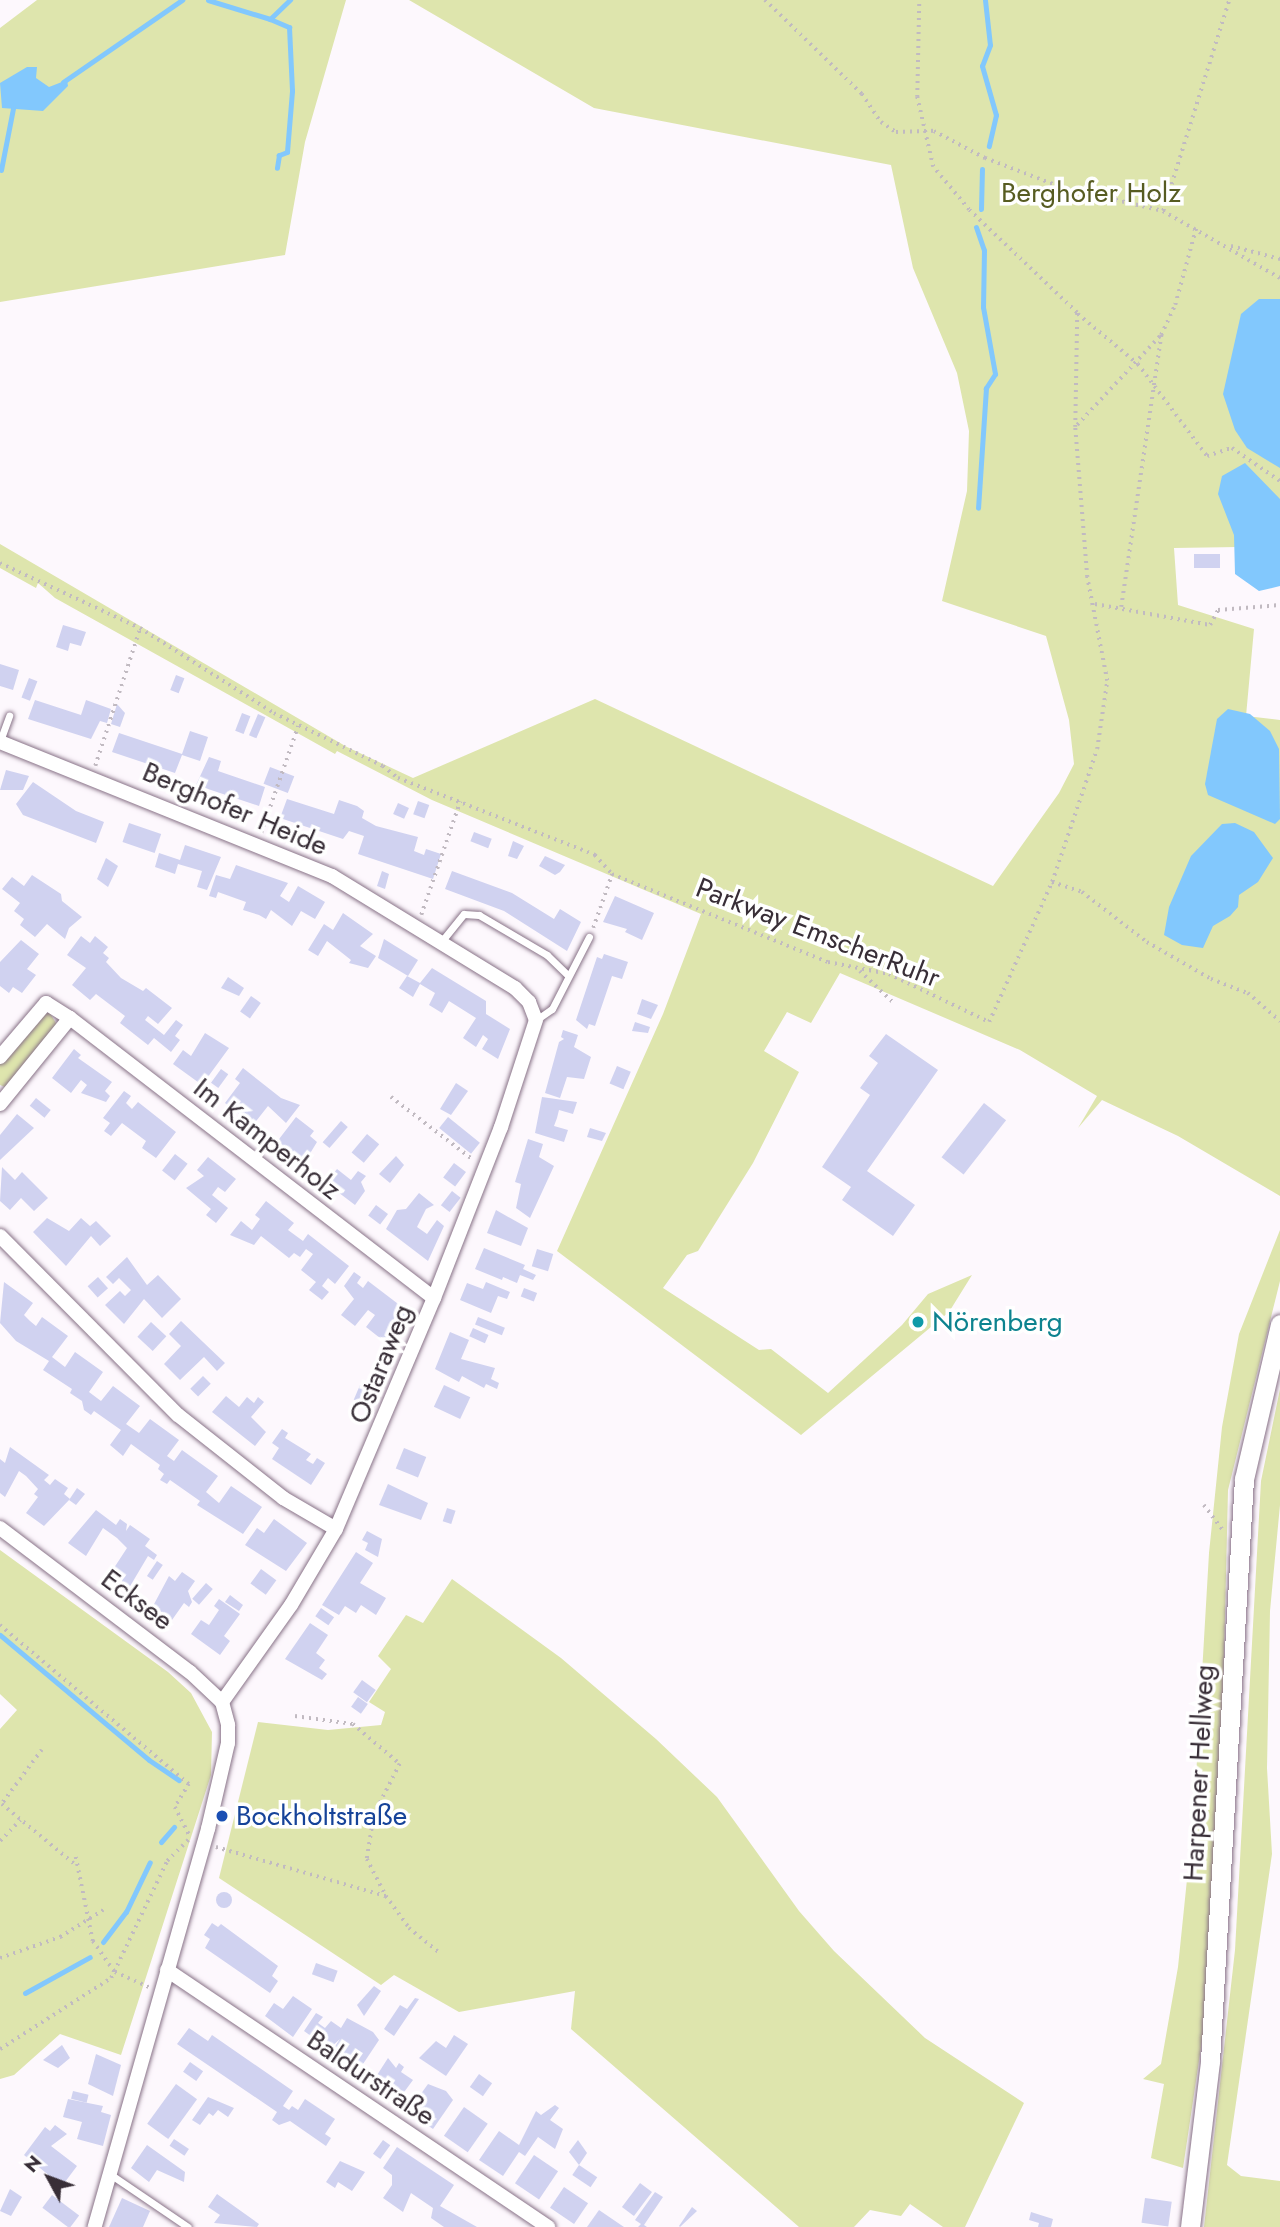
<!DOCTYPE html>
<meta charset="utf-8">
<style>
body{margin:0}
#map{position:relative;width:1280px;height:2227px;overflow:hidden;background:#fdf8fd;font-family:Jost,sans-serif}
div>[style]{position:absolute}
.green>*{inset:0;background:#dee5ad}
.water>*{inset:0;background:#82c8fd}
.stream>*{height:5px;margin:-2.5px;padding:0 2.5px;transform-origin:2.5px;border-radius:2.5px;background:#82c8fd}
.building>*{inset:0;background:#d0d2f0;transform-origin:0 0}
.round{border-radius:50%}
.path>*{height:3.5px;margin-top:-1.75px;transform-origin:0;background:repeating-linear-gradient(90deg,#c1bac1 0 2px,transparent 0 7px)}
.roads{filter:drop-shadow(0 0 2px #887287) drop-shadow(0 0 2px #887287)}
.service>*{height:7px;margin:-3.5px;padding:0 3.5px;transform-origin:3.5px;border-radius:3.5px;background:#fff}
.minor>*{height:14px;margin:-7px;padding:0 7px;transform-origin:7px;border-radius:7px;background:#fff}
.tertiary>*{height:19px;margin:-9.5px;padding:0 9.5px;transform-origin:9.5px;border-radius:9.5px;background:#fff}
.dots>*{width:19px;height:19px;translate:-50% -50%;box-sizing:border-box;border:4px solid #fff;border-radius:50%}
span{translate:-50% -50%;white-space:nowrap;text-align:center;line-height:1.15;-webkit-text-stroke:7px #fff;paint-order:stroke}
.park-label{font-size:28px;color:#575c22}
.street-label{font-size:28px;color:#382e37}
.culture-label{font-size:28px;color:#0d838f}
.left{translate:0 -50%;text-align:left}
.transit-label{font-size:28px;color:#164399}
.north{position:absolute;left:14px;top:2143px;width:70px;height:70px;-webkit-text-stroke:5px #fff;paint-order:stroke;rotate:311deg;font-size:19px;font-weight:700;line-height:28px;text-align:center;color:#382e37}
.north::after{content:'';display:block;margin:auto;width:24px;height:32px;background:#382e37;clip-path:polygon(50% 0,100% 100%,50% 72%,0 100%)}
</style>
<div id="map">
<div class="green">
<i style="clip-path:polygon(37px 0,346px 0,305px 142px,285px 255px,0 302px,0 28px)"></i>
<i style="clip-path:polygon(409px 0,1280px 0,1280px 522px,1238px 547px,1174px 548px,1178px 605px,1254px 629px,1246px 716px,1280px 720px,1280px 1196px,1178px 1136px,1102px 1100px,1078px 1128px,1097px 1096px,1020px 1050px,840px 973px,811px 1023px,787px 1012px,764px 1051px,799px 1072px,753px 1163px,698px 1251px,687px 1255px,663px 1288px,759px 1350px,771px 1349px,828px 1393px,902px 1325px,928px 1294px,972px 1275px,949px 1312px,801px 1435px,557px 1251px,663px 1014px,701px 914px,432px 800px,337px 751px,335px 754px,55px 598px,38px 583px,36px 588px,0 568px,0 544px,347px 747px,413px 778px,595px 699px,993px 886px,1059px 793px,1074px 764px,1069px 720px,1046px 636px,942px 601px,967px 491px,969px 431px,957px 373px,913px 268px,891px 165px,594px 108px)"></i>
<i style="clip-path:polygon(43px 1013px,50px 1013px,57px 1025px,5px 1087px,0 1085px,0 1064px)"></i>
<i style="clip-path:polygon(1280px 1230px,1280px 1281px,1228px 1490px,1222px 1743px,1206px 2014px,1183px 2168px,1151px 2158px,1164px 2084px,1143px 2079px,1161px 2064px,1178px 1967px,1194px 1811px,1209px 1553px,1222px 1427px,1239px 1334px)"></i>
<i style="clip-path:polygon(1280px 1389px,1280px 1505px,1270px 1611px,1267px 1768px,1272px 1854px,1227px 2165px,1241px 2176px,1280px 2181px,1280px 2227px,1204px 2227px,1235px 1950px,1261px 1481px)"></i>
<i style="clip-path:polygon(0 1550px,168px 1672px,191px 1693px,212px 1732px,211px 1775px,121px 2055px,60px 2034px,14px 2075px,0 2079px,0 1729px,17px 1710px,0 1694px)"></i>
<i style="clip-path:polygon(452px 1579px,561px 1658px,656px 1739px,717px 1797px,799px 1911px,834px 1951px,925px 2038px,1024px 2103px,965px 2227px,943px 2227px,910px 2204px,901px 2216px,870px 2210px,854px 2227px,799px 2227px,571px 2029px,575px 1991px,459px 2012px,394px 1975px,381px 1985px,219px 1878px,258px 1722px,328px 1730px,381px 1725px,385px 1712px,369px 1702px,391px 1669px,378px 1656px,406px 1615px,423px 1623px)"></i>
</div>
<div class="water">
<i style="clip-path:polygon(27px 67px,37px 67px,36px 78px,49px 87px,67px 80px,68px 86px,43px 111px,2px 108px,0 83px)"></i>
<i style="clip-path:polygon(1259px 299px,1280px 299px,1280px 468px,1247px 448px,1235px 430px,1223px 394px,1241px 314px)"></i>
<i style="clip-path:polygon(1245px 463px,1280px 499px,1280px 586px,1259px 591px,1235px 574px,1234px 535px,1218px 494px,1222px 476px)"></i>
<i style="clip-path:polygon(1228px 709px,1250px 714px,1270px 731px,1279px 749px,1280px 819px,1275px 824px,1208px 795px,1205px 784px,1217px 719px)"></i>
<i style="clip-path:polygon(1235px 823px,1254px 832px,1273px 858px,1258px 882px,1239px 895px,1238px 907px,1230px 916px,1213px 926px,1203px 948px,1182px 945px,1164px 935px,1169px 907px,1191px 856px,1222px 824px)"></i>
</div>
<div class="stream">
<i style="left:208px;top:0;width:65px;rotate:17deg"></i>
<i style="left:270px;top:19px;width:28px;rotate:-44deg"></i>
<i style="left:985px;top:0;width:45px;rotate:83.7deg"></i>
<i style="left:990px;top:45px;width:22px;rotate:111deg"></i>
<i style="left:982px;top:66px;width:51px;rotate:74.1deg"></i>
<i style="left:996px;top:115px;width:32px;rotate:103deg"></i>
<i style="left:270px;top:19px;width:21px;rotate:23deg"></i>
<i style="left:289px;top:27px;width:64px;rotate:87.3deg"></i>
<i style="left:292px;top:91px;width:61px;rotate:94.7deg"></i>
<i style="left:287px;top:152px;width:9px;rotate:159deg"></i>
<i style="left:279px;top:155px;width:13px;rotate:99deg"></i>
<i style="left:63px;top:82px;width:145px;rotate:-34.6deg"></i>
<i style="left:1px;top:170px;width:63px;rotate:-79deg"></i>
<i style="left:981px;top:209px;width:40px;rotate:-88.6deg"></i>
<i style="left:976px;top:227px;width:24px;rotate:71deg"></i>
<i style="left:984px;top:250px;width:57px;rotate:91deg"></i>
<i style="left:983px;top:307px;width:68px;rotate:79.8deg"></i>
<i style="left:995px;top:374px;width:17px;rotate:123deg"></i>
<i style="left:986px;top:388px;width:120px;rotate:93.8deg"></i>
<i style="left:0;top:1635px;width:194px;rotate:40deg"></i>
<i style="left:149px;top:1760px;width:36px;rotate:34deg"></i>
<i style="left:161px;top:1842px;width:20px;rotate:-49deg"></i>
<i style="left:103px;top:1942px;width:38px;rotate:-53deg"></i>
<i style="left:126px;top:1912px;width:55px;rotate:-64.4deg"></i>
<i style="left:25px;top:1993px;width:74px;rotate:-29deg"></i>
</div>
<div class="building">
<i style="left:1194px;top:554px;width:26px;height:14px"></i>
<i style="clip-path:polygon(63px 625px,86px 632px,81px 646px,70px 643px,68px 651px,56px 647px)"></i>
<i style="clip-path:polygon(0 664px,19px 670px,13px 690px,0 686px)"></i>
<i style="left:176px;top:675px;width:9px;height:16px;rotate:21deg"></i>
<i style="left:29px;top:678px;width:9px;height:21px;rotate:21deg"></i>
<i style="clip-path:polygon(35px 700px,81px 715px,86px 700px,111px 709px,107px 723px,100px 721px,91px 739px,28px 719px)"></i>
<i style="clip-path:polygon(117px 704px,125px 713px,120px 727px,111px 724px)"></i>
<i style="left:242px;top:713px;width:9px;height:19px;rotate:21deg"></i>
<i style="left:258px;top:714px;width:8px;height:23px;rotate:23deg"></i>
<i style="clip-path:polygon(190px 731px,208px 737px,200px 761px,182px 755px,175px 773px,112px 752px,119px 733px,182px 754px)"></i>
<i style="clip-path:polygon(209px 757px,221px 761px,218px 771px,265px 787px,259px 806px,196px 785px)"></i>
<i style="left:270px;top:767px;width:26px;height:18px;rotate:21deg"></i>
<i style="clip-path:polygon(6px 770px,29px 776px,23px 790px,0 790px)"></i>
<i style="clip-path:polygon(33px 782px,76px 811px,104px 822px,96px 843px,23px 815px,16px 804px)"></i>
<i style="clip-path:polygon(287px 799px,334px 814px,339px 800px,357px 806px,364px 811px,362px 818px,376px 826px,418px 837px,414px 851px,424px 855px,426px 849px,441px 854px,433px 879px,358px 854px,364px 836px,349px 831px,343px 839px,280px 818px)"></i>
<i style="left:418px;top:801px;width:12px;height:14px;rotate:20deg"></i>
<i style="left:398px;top:803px;width:12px;height:12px;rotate:24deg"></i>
<i style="left:129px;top:823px;width:34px;height:20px;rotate:19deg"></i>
<i style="left:474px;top:832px;width:19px;height:10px;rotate:21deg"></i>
<i style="clip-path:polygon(513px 841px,524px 846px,517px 859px,508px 856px)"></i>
<i style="clip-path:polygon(185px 845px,221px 857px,207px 890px,197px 887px,202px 871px,178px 864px,175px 874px,155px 867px,159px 853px,180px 860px)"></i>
<i style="clip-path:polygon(545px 856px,565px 865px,560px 872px,555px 875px,539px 866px)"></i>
<i style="clip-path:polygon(106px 858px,118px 866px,108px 887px,97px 879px)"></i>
<i style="clip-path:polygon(236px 865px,288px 883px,280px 896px,289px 902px,298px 886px,325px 902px,315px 919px,301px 911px,292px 926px,271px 910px,266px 919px,259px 915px,272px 897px,259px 915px,243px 910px,246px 902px,218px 892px,216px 898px,209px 896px,216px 875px,230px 879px)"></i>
<i style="clip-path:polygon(382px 871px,389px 874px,385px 889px,377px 886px)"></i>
<i style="clip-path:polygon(452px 871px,512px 893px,554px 919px,560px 909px,581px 922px,567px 951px,504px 911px,445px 889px)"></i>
<i style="clip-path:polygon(32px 875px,61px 894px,62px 901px,82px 917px,69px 928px,65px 939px,47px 924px,35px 937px,20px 925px,24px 919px,14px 911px,20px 903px,2px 889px,12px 877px,24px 886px)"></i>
<i style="clip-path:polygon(615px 896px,654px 913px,642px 940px,625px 932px,627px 929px,603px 922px)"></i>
<i style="clip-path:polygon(343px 913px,373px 934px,360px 946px,376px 956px,368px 968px,349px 963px,351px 960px,327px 941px,318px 956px,308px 950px,324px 924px,333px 930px)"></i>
<i style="clip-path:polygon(81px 936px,90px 943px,95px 936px,108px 947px,103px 953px,109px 958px,106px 962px,121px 978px,143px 991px,146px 988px,172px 1008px,158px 1024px,148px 1016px,145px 1020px,164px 1035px,176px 1020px,183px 1025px,175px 1036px,180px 1040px,171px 1052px,154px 1038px,148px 1045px,120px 1023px,125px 1016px,96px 994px,90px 1000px,72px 985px,86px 968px,67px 955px)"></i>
<i style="clip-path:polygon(384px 939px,418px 960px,408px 976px,378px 958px)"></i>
<i style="clip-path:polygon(21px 940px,39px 954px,27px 969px,36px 975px,22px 993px,13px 987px,9px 993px,0 986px,0 962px)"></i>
<i style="clip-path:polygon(604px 954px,628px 962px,622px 979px,612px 976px,595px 1026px,589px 1024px,587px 1029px,576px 1020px,597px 957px,602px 959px)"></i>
<i style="clip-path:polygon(432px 968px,486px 1001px,486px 1014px,510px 1029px,498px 1059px,482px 1049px,488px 1039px,483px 1035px,476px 1047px,463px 1038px,476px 1018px,449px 1001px,442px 1013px,429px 1005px,435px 993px,420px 984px,413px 997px,399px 988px,407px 976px,420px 983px)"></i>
<i style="clip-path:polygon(228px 977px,244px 988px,239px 996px,221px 988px)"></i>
<i style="left:251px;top:996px;width:12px;height:19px;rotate:35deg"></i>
<i style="clip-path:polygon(642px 999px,658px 1005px,651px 1019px,637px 1014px)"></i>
<i style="clip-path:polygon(635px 1022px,650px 1027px,648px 1033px,632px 1031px)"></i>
<i style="clip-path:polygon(563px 1030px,578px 1035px,574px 1047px,591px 1057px,584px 1079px,567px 1077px,560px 1098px,545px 1093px,559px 1042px,564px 1039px,561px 1037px)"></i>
<i style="clip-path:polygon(205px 1033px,229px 1048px,202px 1085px,173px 1064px,183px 1050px,191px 1056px)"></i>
<i style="clip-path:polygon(886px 1034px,938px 1070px,867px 1171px,915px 1205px,893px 1236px,842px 1200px,851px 1187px,822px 1167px,870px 1095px,860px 1088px,878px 1063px,869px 1056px)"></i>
<i style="clip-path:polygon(74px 1049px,81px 1055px,78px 1058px,112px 1082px,105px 1091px,110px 1096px,106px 1102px,81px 1093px,87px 1085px,81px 1080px,71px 1093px,52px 1078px)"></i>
<i style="left:617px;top:1066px;width:15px;height:19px;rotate:23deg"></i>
<i style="clip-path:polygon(243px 1068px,281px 1098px,300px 1105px,286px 1123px,268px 1106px,253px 1125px,225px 1103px,240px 1083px,235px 1079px)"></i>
<i style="left:221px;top:1069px;width:9px;height:17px;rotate:36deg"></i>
<i style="clip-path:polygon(456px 1083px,468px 1091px,451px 1115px,440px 1109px)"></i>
<i style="clip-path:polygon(124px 1091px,131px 1096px,126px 1103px,132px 1109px,138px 1102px,176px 1132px,156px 1158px,142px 1148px,146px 1141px,122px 1123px,111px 1136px,104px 1131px,110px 1123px,103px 1118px)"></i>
<i style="clip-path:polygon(542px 1097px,577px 1102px,573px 1114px,559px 1110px,557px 1118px,554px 1126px,568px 1130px,564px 1142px,535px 1133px)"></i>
<i style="left:36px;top:1098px;width:19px;height:10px;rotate:39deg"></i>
<i style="left:984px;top:1103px;width:28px;height:69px;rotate:38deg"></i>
<i style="clip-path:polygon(17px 1114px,34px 1128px,0 1160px,0 1135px)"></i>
<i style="clip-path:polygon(296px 1117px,314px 1131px,310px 1136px,317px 1142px,303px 1165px,276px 1143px)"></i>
<i style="left:448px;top:1117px;width:41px;height:14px;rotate:39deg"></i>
<i style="left:341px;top:1121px;width:9px;height:28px;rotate:41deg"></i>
<i style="clip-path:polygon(590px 1128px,606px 1133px,602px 1141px,587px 1137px)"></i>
<i style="left:367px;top:1134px;width:16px;height:24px;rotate:40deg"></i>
<i style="clip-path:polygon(528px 1139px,543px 1144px,539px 1157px,554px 1166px,530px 1218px,516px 1208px,521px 1184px,515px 1182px)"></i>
<i style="left:175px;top:1154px;width:16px;height:21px;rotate:38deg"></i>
<i style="clip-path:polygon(396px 1156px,404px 1165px,390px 1183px,379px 1174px)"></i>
<i style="clip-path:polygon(208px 1157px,236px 1179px,225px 1192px,218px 1187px,212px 1195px,228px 1208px,216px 1223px,206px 1215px,211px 1209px,186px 1188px,204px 1176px,197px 1170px)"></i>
<i style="left:454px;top:1163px;width:15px;height:18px;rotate:37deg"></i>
<i style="clip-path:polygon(2px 1167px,15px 1180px,22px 1172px,48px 1198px,34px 1211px,21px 1198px,10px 1210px,0 1201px)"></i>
<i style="clip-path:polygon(337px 1169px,351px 1180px,358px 1171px,366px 1176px,361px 1182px,365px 1191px,355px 1205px,326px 1183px)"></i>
<i style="left:452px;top:1191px;width:11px;height:18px;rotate:38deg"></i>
<i style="clip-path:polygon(419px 1193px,434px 1205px,426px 1209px,417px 1227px,427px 1234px,437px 1220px,444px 1226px,428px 1261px,386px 1229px,397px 1210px,406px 1209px)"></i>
<i style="clip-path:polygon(266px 1201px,294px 1223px,288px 1230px,303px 1241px,308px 1234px,349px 1266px,335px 1284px,328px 1278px,322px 1286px,329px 1292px,322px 1300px,309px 1290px,316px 1282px,301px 1270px,313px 1254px,306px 1249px,300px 1257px,294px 1253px,289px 1258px,261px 1236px,254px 1245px,230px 1235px,241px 1221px,252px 1230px,260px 1219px,255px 1215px)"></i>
<i style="left:376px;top:1205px;width:15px;height:13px;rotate:37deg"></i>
<i style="clip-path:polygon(496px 1210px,528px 1228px,521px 1246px,487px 1233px)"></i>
<i style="clip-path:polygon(47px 1218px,69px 1231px,81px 1218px,90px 1226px,96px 1221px,111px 1236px,100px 1246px,91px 1236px,66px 1266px,33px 1232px)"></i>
<i style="clip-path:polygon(484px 1248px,525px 1265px,523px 1269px,536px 1275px,533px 1280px,520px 1275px,517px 1283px,503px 1277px,502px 1280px,475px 1269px)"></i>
<i style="left:537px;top:1249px;width:17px;height:18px;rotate:17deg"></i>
<i style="clip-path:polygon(127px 1257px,147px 1285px,158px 1275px,181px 1299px,162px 1318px,144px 1299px,124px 1324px,105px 1305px,120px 1291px,125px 1296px,131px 1290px,119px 1278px,113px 1284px,106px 1277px)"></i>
<i style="clip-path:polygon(354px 1272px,361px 1277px,357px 1283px,363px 1288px,368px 1281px,410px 1313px,385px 1342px,366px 1327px,375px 1315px,368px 1310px,355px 1326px,341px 1315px,354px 1299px,344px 1286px)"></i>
<i style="left:98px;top:1277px;width:15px;height:14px;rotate:48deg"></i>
<i style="clip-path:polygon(4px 1282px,33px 1303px,24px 1315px,30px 1321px,36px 1326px,42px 1317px,68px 1336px,52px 1357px,65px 1367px,75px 1352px,103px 1372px,89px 1392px,101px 1401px,113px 1386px,140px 1406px,126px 1424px,139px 1433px,150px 1419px,179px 1440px,167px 1456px,174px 1461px,182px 1450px,218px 1476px,206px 1492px,219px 1503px,231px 1486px,262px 1507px,243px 1534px,197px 1505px,200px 1501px,170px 1480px,167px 1484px,160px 1480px,164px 1474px,158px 1469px,160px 1465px,131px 1444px,123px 1456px,110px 1445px,121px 1430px,94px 1411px,91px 1415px,84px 1410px,82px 1401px,70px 1393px,72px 1389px,43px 1370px,49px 1361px,16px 1341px,0 1323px)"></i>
<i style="clip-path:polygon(486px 1282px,510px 1292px,507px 1299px,498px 1296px,491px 1313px,460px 1300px,467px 1283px,483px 1289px)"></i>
<i style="left:524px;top:1288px;width:14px;height:9px;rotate:21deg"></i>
<i style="left:478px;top:1317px;width:29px;height:8px;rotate:22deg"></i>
<i style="clip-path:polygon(181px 1321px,225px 1363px,217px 1371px,204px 1357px,180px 1380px,164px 1364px,181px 1346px,169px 1334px)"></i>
<i style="left:151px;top:1322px;width:21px;height:20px;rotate:43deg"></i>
<i style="left:473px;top:1328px;width:17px;height:9px;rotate:24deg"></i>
<i style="clip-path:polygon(450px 1332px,469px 1340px,461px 1359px,495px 1368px,491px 1379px,499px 1383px,497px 1389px,486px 1384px,484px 1388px,462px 1376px,459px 1382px,435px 1369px)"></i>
<i style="left:203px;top:1376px;width:11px;height:18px;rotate:45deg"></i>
<i style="left:360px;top:1385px;width:15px;height:16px;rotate:23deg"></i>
<i style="left:444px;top:1385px;width:29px;height:24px;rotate:25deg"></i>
<i style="clip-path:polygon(226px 1396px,239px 1407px,247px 1397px,254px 1403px,258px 1397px,264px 1402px,251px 1417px,266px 1432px,255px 1446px,212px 1412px)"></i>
<i style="clip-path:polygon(282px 1429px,288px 1433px,285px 1438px,311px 1454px,306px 1460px,313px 1464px,317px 1458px,325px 1463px,311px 1485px,272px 1459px,279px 1448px,272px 1443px)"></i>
<i style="clip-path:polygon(10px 1447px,49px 1475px,44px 1480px,50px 1485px,55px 1479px,68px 1488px,64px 1494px,70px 1499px,44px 1526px,26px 1513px,38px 1497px,34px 1494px,38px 1489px,26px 1476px,19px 1471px,5px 1497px,0 1493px,0 1459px,5px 1463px)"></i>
<i style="left:404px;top:1448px;width:24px;height:22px;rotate:22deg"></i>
<i style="clip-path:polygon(388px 1484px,428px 1503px,421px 1520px,379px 1505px)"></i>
<i style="clip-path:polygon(77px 1488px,85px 1494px,76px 1505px,69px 1500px)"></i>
<i style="left:447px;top:1508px;width:9px;height:14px;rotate:18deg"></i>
<i style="clip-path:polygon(96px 1510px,116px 1525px,120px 1519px,127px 1524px,126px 1531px,130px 1525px,150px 1539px,145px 1546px,157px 1555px,154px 1560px,148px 1556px,129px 1588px,110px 1574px,127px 1548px,117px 1538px,103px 1528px,86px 1556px,68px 1543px)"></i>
<i style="clip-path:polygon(274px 1519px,307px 1543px,286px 1571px,245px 1545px,257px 1528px,264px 1533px)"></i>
<i style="clip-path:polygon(367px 1531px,382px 1539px,378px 1557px,365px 1550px,368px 1543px,362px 1540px)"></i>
<i style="clip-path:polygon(356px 1552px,373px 1563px,360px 1583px,386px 1598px,376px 1615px,361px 1605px,356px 1613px,345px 1606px,339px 1615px,322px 1605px)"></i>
<i style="left:157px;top:1561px;width:7px;height:18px;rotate:34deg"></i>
<i style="left:261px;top:1569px;width:19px;height:18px;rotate:36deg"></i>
<i style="clip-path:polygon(182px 1572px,195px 1581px,188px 1591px,192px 1602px,189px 1607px,184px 1603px,172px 1620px,153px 1606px,169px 1576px,175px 1581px)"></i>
<i style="left:206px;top:1583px;width:9px;height:21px;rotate:41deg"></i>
<i style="clip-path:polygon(230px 1595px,243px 1605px,239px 1611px,225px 1602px)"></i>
<i style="clip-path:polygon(219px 1599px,240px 1614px,224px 1636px,230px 1641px,220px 1655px,191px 1634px,201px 1620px,209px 1625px,219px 1610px,214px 1606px)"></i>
<i style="left:321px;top:1608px;width:16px;height:10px;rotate:35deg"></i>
<i style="clip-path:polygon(310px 1623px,328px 1635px,316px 1653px,325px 1660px,319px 1668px,327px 1674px,322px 1680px,285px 1659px)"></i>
<i style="left:362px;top:1680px;width:17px;height:15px;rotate:36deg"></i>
<i style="left:358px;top:1697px;width:12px;height:12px;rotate:35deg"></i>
<i class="round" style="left:216px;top:1892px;width:16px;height:16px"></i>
<i style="clip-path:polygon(212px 1923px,218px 1927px,221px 1924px,278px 1966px,272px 1976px,278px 1981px,270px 1993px,205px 1948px,210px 1939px,204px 1935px)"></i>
<i style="left:316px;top:1963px;width:23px;height:12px;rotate:20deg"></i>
<i style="clip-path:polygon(374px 1986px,381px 1991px,364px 2016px,357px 2005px)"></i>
<i style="clip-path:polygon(293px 1996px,312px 2009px,293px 2037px,265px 2016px,274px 2003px,283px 2009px)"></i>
<i style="clip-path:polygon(415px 1998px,419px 1999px,394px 2036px,384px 2029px,400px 2005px,407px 2009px)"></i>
<i style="clip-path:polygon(316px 2013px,323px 2017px,318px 2023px,325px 2028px,331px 2021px,341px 2028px,347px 2018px,373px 2032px,379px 2040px,359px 2070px,332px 2051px,340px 2039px,329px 2049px,304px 2031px)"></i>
<i style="clip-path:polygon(189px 2028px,208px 2041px,212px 2035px,293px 2091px,283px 2106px,289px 2110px,292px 2106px,298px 2110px,305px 2099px,335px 2119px,325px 2134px,331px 2138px,326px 2146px,290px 2121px,279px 2125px,272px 2120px,277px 2112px,177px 2044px)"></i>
<i style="clip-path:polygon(454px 2035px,468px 2044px,446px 2076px,419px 2058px,436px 2041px,446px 2048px)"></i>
<i style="clip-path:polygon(62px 2045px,70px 2058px,58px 2068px,43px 2060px)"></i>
<i style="clip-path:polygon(96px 2054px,121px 2065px,113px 2096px,88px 2084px)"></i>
<i style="clip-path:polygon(388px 2058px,396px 2068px,399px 2063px,404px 2067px,401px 2072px,413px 2080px,396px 2103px,370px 2086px)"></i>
<i style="left:190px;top:2062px;width:16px;height:12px;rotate:35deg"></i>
<i style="left:479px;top:2074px;width:16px;height:16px;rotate:35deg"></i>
<i style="left:176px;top:2084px;width:26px;height:49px;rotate:36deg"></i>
<i style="clip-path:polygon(428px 2084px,446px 2091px,453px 2100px,433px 2129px,408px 2112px)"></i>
<i style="left:73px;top:2091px;width:16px;height:8px;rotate:14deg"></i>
<i style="clip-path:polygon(208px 2097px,234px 2108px,228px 2117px,218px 2110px,213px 2116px,209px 2113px,200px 2125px,192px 2120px)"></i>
<i style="clip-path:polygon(68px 2099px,103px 2106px,101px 2112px,111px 2115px,103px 2146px,77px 2139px,82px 2122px,63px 2117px)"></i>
<i style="clip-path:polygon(555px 2105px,559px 2108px,550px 2120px,563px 2129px,555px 2149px,538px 2137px,525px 2156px,519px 2152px,503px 2176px,479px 2160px,499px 2131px,519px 2145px,536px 2111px,541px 2115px)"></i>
<i style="left:464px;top:2107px;width:29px;height:35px;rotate:35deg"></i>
<i style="clip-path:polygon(55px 2125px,67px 2134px,51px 2146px,77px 2166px,62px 2186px,24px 2155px,45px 2127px,50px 2131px)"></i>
<i style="left:174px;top:2139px;width:18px;height:8px;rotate:34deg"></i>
<i style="left:383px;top:2140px;width:9px;height:17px;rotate:36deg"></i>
<i style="clip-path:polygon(578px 2140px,587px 2153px,579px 2165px,569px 2152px)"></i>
<i style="clip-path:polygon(147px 2145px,185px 2172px,184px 2182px,157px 2170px,149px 2182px,131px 2168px)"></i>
<i style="clip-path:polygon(397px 2147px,454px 2185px,440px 2206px,477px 2227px,444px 2227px,431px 2218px,433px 2208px,411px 2193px,403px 2212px,383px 2198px,392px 2185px,392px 2175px,383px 2168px)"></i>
<i style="left:534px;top:2155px;width:29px;height:34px;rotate:34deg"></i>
<i style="clip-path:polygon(340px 2161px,365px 2172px,352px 2191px,338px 2182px,335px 2188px,326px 2182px)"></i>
<i style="left:579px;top:2165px;width:22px;height:12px;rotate:34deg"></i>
<i style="left:640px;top:2183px;width:15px;height:30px;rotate:37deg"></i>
<i style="left:564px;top:2187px;width:29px;height:25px;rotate:34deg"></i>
<i style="clip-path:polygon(10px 2189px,22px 2197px,11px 2216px,0 2211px)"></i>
<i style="clip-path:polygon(655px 2192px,663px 2197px,644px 2225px,647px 2227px,638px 2227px,641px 2224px,635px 2220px)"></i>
<i style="clip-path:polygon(217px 2194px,259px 2224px,257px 2227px,214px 2223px,220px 2215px,208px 2207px)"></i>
<i style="left:52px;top:2195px;width:34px;height:16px;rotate:37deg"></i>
<i style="clip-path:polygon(122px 2198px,150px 2211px,143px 2227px,109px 2227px)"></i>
<i style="left:1145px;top:2198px;width:27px;height:25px;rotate:8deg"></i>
<i style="clip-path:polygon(692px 2207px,697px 2211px,680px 2227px,679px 2226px)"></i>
<i style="clip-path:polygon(599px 2210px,624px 2227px,587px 2227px)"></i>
<i style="clip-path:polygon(1031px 2212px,1053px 2219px,1051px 2227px,1038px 2227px,1039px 2223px,1029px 2220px)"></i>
</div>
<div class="path">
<i style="left:765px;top:0;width:135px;rotate:44.1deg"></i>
<i style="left:862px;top:94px;width:34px;rotate:56deg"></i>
<i style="left:881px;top:122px;width:18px;rotate:34deg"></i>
<i style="left:896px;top:132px;width:38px;rotate:-2deg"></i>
<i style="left:934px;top:131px;width:58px;rotate:27.9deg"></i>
<i style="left:985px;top:158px;width:81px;rotate:20.9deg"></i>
<i style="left:1061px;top:187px;width:105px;rotate:13.2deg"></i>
<i style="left:1163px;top:211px;width:135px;rotate:29.8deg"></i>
<i style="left:1163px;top:211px;width:221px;rotate:-72.6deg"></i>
<i style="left:1231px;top:246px;width:51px;rotate:14.9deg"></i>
<i style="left:1078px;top:314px;width:78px;rotate:39.8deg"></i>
<i style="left:1138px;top:364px;width:115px;rotate:53.1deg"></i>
<i style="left:1207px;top:456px;width:26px;rotate:-18deg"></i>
<i style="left:1232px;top:448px;width:58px;rotate:34.5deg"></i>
<i style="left:1077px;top:425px;width:123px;rotate:-47deg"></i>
<i style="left:1161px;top:335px;width:33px;rotate:-65deg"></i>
<i style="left:1175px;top:305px;width:80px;rotate:-74.7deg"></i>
<i style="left:0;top:563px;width:154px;rotate:24.9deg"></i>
<i style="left:140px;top:628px;width:159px;rotate:32.4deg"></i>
<i style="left:274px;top:713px;width:121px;rotate:25.9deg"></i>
<i style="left:383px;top:766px;width:19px;rotate:39deg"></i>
<i style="left:398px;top:778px;width:212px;rotate:21.3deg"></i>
<i style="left:595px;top:855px;width:25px;rotate:48deg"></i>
<i style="left:1095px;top:604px;width:117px;rotate:10.3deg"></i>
<i style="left:1210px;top:625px;width:17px;rotate:-62deg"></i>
<i style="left:1218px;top:610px;width:62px;rotate:-4.6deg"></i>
<i style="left:1121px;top:607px;width:275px;rotate:-81.6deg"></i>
<i style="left:95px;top:766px;width:145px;rotate:-71.9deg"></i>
<i style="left:261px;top:833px;width:113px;rotate:-70.9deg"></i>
<i style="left:612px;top:874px;width:233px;rotate:22.2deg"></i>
<i style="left:828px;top:962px;width:62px;rotate:11.1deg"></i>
<i style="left:889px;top:974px;width:111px;rotate:25.6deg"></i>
<i style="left:989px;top:1022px;width:154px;rotate:-65.8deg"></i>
<i style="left:1052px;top:882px;width:140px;rotate:-71.3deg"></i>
<i style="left:1097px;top:749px;width:69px;rotate:-81.6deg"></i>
<i style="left:1107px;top:681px;width:106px;rotate:-100.9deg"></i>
<i style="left:1087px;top:577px;width:150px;rotate:-94.6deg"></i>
<i style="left:1075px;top:427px;width:114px;rotate:-89deg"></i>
<i style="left:1077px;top:313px;width:149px;rotate:-136.4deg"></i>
<i style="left:969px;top:210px;width:56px;rotate:-129.9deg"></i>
<i style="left:933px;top:167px;width:72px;rotate:-102.9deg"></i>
<i style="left:917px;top:97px;width:97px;rotate:-88.8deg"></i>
<i style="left:1052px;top:882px;width:32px;rotate:18deg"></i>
<i style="left:1082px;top:892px;width:82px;rotate:37.6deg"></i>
<i style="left:1147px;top:942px;width:74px;rotate:30deg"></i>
<i style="left:1211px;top:979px;width:40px;rotate:21deg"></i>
<i style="left:1248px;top:993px;width:43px;rotate:41.2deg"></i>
<i style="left:421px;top:915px;width:120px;rotate:-71deg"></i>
<i style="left:593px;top:928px;width:57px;rotate:-70.6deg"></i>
<i style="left:860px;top:971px;width:48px;rotate:43.3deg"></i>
<i style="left:391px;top:1097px;width:102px;rotate:37.4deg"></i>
<i style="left:1204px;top:1505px;width:31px;rotate:53deg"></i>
<i style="left:0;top:1625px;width:247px;rotate:40.1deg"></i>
<i style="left:189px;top:1784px;width:27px;rotate:121deg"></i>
<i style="left:175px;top:1807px;width:33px;rotate:63deg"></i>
<i style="left:295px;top:1716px;width:59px;rotate:7.9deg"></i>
<i style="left:353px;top:1724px;width:62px;rotate:40.4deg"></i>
<i style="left:400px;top:1764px;width:57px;rotate:117deg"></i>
<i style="left:374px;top:1815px;width:45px;rotate:99deg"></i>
<i style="left:367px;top:1859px;width:42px;rotate:62.8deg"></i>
<i style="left:386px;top:1896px;width:39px;rotate:54deg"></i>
<i style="left:409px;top:1928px;width:41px;rotate:39.1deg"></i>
<i style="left:42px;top:1750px;width:67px;rotate:126.5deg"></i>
<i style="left:2px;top:1804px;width:97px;rotate:39.6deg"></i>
<i style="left:0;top:1841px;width:29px;rotate:-46deg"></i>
<i style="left:216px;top:1847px;width:177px;rotate:16.1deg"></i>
<i style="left:76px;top:1857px;width:86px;rotate:78.6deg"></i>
<i style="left:93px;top:1941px;width:38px;rotate:55deg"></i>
<i style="left:115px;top:1972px;width:37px;rotate:24deg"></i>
<i style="left:0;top:1958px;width:64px;rotate:-19.3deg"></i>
<i style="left:60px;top:1937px;width:51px;rotate:-32.1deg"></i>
<i style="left:0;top:2049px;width:132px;rotate:-32.6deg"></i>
<i style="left:111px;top:1978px;width:130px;rotate:-64.4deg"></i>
<i style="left:167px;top:1861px;width:30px;rotate:-45deg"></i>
</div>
<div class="roads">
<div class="service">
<i style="left:0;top:741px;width:27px;rotate:-70deg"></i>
<i style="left:441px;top:942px;width:36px;rotate:-51deg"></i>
<i style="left:464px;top:914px;width:15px;rotate:4deg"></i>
<i style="left:479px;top:915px;width:79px;rotate:30.5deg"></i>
<i style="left:547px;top:955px;width:29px;rotate:44deg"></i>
<i style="left:536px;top:1020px;width:19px;rotate:-35deg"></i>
<i style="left:552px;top:1009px;width:81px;rotate:-62.8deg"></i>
<i style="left:110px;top:2174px;width:94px;rotate:34.2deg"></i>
</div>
<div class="minor">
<i style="left:0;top:742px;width:358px;rotate:22deg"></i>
<i style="left:332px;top:876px;width:215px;rotate:31.5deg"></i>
<i style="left:515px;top:988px;width:20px;rotate:45deg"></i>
<i style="left:529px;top:1002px;width:19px;rotate:69deg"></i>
<i style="left:536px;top:1020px;width:113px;rotate:108.1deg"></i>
<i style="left:501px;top:1127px;width:184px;rotate:111.4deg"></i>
<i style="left:434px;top:1298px;width:251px;rotate:113deg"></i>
<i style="left:336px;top:1529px;width:88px;rotate:120.6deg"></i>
<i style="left:291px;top:1605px;width:119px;rotate:125.4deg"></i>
<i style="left:0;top:1057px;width:71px;rotate:-49.6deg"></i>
<i style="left:46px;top:1003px;width:28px;rotate:32deg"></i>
<i style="left:0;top:1104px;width:111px;rotate:-50.9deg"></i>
<i style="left:70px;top:1018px;width:459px;rotate:37.6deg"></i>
<i style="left:0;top:1236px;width:252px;rotate:45.2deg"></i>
<i style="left:178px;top:1415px;width:134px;rotate:38.3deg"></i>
<i style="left:283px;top:1498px;width:61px;rotate:30.3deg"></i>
<i style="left:0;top:1528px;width:238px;rotate:37.2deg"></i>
<i style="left:190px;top:1672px;width:44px;rotate:43.2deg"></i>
<i style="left:222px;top:1702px;width:24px;rotate:75deg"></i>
<i style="left:228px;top:1725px;width:18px;rotate:90deg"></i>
<i style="left:228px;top:1743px;width:88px;rotate:103.1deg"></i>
<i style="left:208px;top:1829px;width:414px;rotate:105.9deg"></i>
<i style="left:167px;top:1970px;width:460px;rotate:34deg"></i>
</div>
<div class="tertiary">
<i style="left:1190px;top:2227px;width:167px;rotate:-83.1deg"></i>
<i style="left:1210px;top:2061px;width:583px;rotate:-86.66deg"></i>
<i style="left:1244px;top:1479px;width:159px;rotate:-76.9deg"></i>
</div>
</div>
<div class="dots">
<i style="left:918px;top:1322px;background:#0f9aa8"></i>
<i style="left:222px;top:1816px;background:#1a4fb4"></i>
</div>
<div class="park-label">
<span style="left:1091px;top:193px">Berghofer Holz</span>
</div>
<div class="street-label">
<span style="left:235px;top:809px;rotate:23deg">Berghofer Heide</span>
<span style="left:818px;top:933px;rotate:21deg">Parkway EmscherRuhr</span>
<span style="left:267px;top:1139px;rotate:38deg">Im Kamperholz</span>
<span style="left:381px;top:1364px;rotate:-68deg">Ostaraweg</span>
<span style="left:137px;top:1600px;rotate:37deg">Ecksee</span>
<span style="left:1199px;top:1773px;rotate:-87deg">Harpener Hellweg</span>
<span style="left:371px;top:2078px;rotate:34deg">Baldurstraße</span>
</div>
<div class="culture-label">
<span class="left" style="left:932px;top:1322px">Nörenberg</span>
</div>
<div class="transit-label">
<span class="left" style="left:236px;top:1816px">Bockholtstraße</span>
</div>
<div class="north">N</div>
</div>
